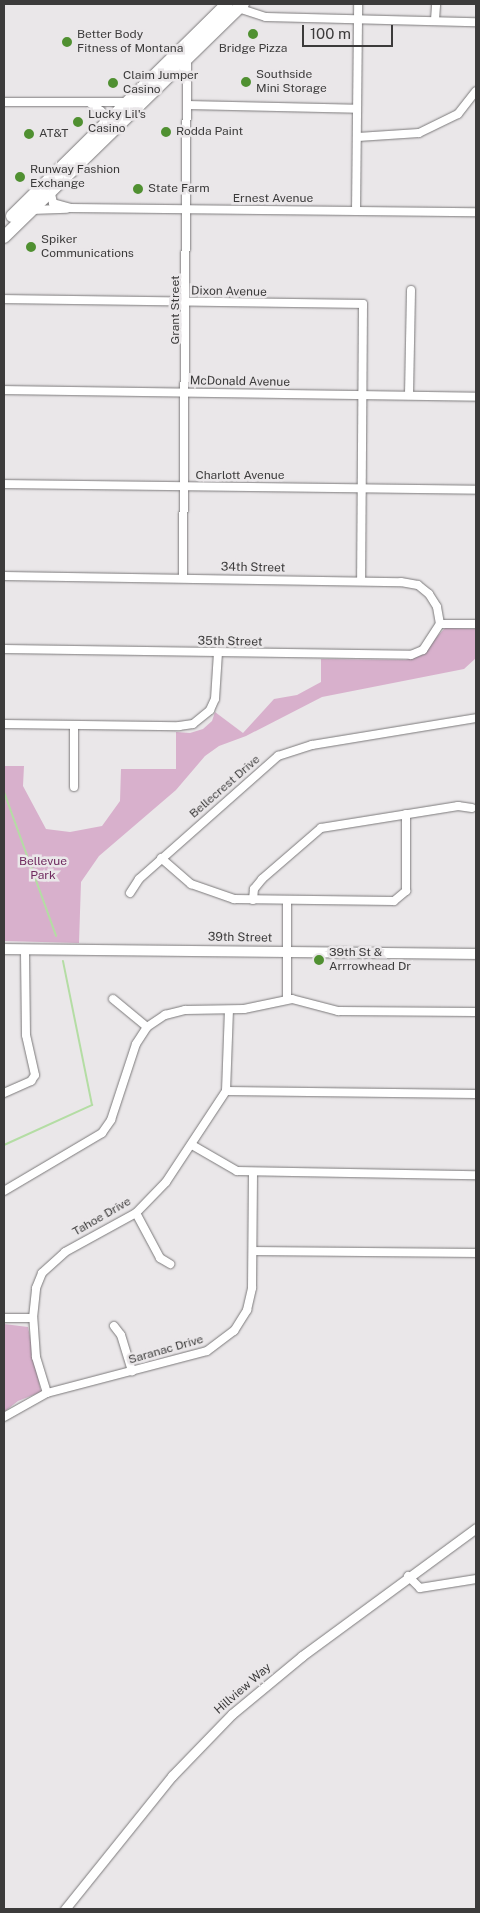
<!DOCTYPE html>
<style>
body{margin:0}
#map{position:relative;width:480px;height:1913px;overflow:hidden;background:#eae7e9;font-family:"Public Sans",sans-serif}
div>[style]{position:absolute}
.green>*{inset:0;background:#d8b0cc}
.stream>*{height:2px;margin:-1px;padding:0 1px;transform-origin:1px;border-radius:1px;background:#b4dda4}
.roads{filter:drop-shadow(0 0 1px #7b797a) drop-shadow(0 0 1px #7b797a)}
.minor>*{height:8px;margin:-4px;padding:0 4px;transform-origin:4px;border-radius:4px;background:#fff}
.tertiary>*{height:9px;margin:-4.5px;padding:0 4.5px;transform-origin:4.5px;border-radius:4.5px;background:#fff}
.secondary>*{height:10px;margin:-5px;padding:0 5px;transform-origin:5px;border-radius:5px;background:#fff}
.trunk>*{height:12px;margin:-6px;padding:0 6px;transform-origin:6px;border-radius:6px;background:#fff}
.dots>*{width:14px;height:14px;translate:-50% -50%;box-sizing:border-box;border:2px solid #eae7e9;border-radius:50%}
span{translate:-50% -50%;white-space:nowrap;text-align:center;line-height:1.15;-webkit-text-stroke:5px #eae7e9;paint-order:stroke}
.poi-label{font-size:12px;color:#3c3b3b}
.left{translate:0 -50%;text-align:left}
.street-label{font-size:12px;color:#3c3b3b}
.park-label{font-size:12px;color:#702b5f}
.frame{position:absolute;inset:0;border:5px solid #3c3b3b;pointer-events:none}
.scale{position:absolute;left:302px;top:25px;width:91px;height:22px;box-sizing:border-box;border:2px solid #3c3b3b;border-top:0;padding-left:6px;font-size:15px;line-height:18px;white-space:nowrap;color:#3c3b3b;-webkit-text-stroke:4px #eae7e9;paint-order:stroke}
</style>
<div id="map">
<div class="green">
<i style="clip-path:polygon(445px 628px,476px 629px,476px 658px,464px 669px,322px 697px,246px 736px,219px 746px,205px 756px,176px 790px,99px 856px,81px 882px,79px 943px,4px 941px,4px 766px,24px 766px,23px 786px,46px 829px,70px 832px,102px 826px,120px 801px,121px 769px,176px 769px,176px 732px,190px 733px,203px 729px,212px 721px,215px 712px,243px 733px,274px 699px,297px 695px,321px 682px,321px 659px,406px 660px,420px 655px)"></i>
<i style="clip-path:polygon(4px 1324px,28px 1327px,41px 1392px,18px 1401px,4px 1412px)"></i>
</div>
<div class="stream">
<i style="left:4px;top:792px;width:153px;rotate:70.1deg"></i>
<i style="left:4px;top:1145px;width:97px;rotate:-24.4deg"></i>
<i style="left:92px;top:1105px;width:147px;rotate:-101.4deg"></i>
</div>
<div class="roads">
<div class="minor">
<i style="left:238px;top:8px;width:29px;rotate:18deg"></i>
<i style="left:266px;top:17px;width:210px;rotate:1.4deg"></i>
<i style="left:435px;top:20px;width:16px;rotate:-86deg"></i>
<i style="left:4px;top:102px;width:122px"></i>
<i style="left:90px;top:103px;width:14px;rotate:36deg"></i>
<i style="left:101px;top:111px;width:13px;rotate:72deg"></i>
<i style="left:187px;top:105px;width:170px;rotate:1.3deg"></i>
<i style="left:358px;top:137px;width:61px;rotate:-3.8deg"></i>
<i style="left:419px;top:133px;width:43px;rotate:-26deg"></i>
<i style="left:458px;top:114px;width:29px;rotate:-52deg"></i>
<i style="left:50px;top:189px;width:14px;rotate:78deg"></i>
<i style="left:53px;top:203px;width:18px;rotate:16deg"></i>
<i style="left:70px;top:208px;width:406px;rotate:0.6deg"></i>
<i style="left:31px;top:210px;width:36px;rotate:-2deg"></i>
<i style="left:356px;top:211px;width:207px;rotate:-89.4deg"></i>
<i style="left:4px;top:299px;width:359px;rotate:0.8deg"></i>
<i style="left:363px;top:304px;width:276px;rotate:90.4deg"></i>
<i style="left:4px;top:390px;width:472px;rotate:0.8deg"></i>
<i style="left:409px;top:395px;width:105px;rotate:-88.9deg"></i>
<i style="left:4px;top:484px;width:472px;rotate:0.7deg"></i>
<i style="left:4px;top:576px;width:397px;rotate:0.9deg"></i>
<i style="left:401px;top:582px;width:17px;rotate:10deg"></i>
<i style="left:418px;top:585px;width:14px;rotate:39deg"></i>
<i style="left:429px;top:594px;width:15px;rotate:58deg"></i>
<i style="left:437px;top:607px;width:17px;rotate:80deg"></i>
<i style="left:440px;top:624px;width:36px"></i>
<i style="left:183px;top:578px;width:521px;rotate:-89.56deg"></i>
<i style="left:4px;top:649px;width:407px;rotate:0.8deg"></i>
<i style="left:411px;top:655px;width:13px;rotate:-23deg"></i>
<i style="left:423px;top:650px;width:31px;rotate:-57deg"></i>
<i style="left:4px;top:724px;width:175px;rotate:0.7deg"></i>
<i style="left:179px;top:726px;width:14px;rotate:-8deg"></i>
<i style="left:193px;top:724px;width:22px;rotate:-39deg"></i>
<i style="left:210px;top:710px;width:12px;rotate:-66deg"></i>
<i style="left:215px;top:699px;width:46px;rotate:-86.3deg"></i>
<i style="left:74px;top:787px;width:62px;rotate:-90deg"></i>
<i style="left:161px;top:858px;width:40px;rotate:41deg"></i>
<i style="left:191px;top:884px;width:46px;rotate:19.2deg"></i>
<i style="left:234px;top:899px;width:160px;rotate:0.7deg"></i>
<i style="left:394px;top:901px;width:16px;rotate:-40deg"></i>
<i style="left:406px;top:891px;width:77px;rotate:-90deg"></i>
<i style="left:130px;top:893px;width:17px;rotate:-57deg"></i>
<i style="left:139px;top:879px;width:186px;rotate:-41.5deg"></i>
<i style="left:278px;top:756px;width:36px;rotate:-18deg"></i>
<i style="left:312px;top:745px;width:166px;rotate:-9.3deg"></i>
<i style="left:253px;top:900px;width:11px;rotate:-85deg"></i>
<i style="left:254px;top:889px;width:13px;rotate:-51deg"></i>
<i style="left:262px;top:879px;width:78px;rotate:-40.8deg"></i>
<i style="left:321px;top:828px;width:139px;rotate:-9.1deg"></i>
<i style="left:458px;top:806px;width:14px;rotate:8deg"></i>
<i style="left:113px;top:999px;width:44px;rotate:39.5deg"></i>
<i style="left:287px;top:999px;width:98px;rotate:-90deg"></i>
<i style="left:226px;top:1091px;width:250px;rotate:0.7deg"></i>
<i style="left:4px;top:1093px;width:30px;rotate:-24deg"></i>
<i style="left:31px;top:1081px;width:7px;rotate:-56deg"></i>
<i style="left:35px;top:1075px;width:41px;rotate:-102.7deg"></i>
<i style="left:26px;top:1035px;width:86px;rotate:-90.7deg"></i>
<i style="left:192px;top:1145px;width:52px;rotate:30deg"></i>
<i style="left:237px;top:1171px;width:239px;rotate:1deg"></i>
<i style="left:4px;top:1191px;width:114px;rotate:-30.6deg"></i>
<i style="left:102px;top:1133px;width:16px;rotate:-55deg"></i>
<i style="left:111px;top:1120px;width:80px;rotate:-71.8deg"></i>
<i style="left:136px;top:1044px;width:20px;rotate:-57deg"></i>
<i style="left:147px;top:1027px;width:22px;rotate:-34deg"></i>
<i style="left:165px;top:1015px;width:21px;rotate:-14deg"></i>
<i style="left:185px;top:1010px;width:59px;rotate:-1deg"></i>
<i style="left:244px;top:1009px;width:49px;rotate:-11.8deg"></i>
<i style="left:292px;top:999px;width:48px;rotate:14.6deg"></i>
<i style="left:338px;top:1011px;width:138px;rotate:0.4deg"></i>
<i style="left:136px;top:1213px;width:51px;rotate:61.9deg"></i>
<i style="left:160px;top:1258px;width:12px;rotate:31deg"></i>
<i style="left:254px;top:1251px;width:222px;rotate:0.5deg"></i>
<i style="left:4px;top:1318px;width:29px"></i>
<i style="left:114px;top:1326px;width:11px;rotate:52deg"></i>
<i style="left:121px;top:1335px;width:38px;rotate:73deg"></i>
<i style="left:47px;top:1393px;width:38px;rotate:-107deg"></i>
<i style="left:36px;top:1357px;width:39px;rotate:-94deg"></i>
<i style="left:33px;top:1318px;width:30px;rotate:-84deg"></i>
<i style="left:36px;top:1288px;width:16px;rotate:-68deg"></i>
<i style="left:42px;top:1273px;width:31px;rotate:-42deg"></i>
<i style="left:65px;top:1252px;width:81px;rotate:-28.8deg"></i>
<i style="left:136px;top:1213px;width:43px;rotate:-45.9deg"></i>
<i style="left:166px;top:1182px;width:109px;rotate:-56.6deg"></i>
<i style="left:226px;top:1091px;width:81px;rotate:-87.9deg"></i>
<i style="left:4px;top:1417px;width:49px;rotate:-29.2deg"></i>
<i style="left:47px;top:1393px;width:165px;rotate:-14.7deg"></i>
<i style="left:207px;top:1351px;width:34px;rotate:-37deg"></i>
<i style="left:234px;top:1331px;width:25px;rotate:-58deg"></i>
<i style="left:247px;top:1310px;width:23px;rotate:-77deg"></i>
<i style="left:252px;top:1288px;width:116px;rotate:-89.5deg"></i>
<i style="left:408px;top:1576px;width:17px;rotate:45deg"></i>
<i style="left:420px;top:1588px;width:57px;rotate:-9.1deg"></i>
</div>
<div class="tertiary">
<i style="left:65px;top:1909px;width:171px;rotate:-51.2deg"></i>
<i style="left:172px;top:1776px;width:86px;rotate:-45.9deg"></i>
<i style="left:232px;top:1714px;width:91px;rotate:-39.6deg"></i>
<i style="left:302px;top:1656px;width:216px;rotate:-36.3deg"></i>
</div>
<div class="secondary">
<i style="left:4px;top:949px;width:472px;rotate:0.6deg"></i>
</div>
<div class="trunk">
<i style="left:12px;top:216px;width:302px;rotate:-44.6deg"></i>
<i style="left:4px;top:237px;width:334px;rotate:-44.3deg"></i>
</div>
</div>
<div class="dots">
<i style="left:253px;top:34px;background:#509031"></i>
<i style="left:67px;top:42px;background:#509031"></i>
<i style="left:246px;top:82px;background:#509031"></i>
<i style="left:113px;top:83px;background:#509031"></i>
<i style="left:78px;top:122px;background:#509031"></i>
<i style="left:166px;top:132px;background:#509031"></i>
<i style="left:29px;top:134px;background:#509031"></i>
<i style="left:20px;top:177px;background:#509031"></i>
<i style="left:138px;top:189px;background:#509031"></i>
<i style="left:31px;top:247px;background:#509031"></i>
<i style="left:319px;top:960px;background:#509031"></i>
</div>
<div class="poi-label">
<span class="left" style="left:77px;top:42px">Better Body<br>Fitness of Montana</span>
<span style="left:253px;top:49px">Bridge Pizza</span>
<span class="left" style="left:256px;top:82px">Southside<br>Mini Storage</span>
<span class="left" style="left:123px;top:83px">Claim Jumper<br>Casino</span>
<span class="left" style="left:88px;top:122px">Lucky Lil's<br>Casino</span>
<span class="left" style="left:176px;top:132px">Rodda Paint</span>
<span class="left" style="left:39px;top:134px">AT&amp;T</span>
<span class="left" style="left:30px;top:177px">Runway Fashion<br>Exchange</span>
<span class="left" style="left:148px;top:189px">State Farm</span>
<span class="left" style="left:41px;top:247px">Spiker<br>Communications</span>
<span class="left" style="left:329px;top:960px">39th St &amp;<br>Arrrowhead Dr</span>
</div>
<div class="street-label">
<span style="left:273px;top:199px">Ernest Avenue</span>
<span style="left:229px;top:292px;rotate:1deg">Dixon Avenue</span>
<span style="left:176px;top:310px;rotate:-90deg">Grant Street</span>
<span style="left:240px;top:382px;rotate:1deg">McDonald Avenue</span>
<span style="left:240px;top:476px">Charlott Avenue</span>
<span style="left:253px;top:568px;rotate:1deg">34th Street</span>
<span style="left:230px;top:642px;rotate:1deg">35th Street</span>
<span style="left:225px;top:787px;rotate:-41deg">Bellecrest Drive</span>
<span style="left:240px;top:938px;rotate:1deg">39th Street</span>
<span style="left:102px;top:1217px;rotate:-30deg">Tahoe Drive</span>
<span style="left:166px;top:1350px;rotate:-16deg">Saranac Drive</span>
<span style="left:243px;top:1689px;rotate:-41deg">Hillview Way</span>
</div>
<div class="park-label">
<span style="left:43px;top:869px">Bellevue<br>Park</span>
</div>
<div class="frame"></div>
<div class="scale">100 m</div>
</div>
